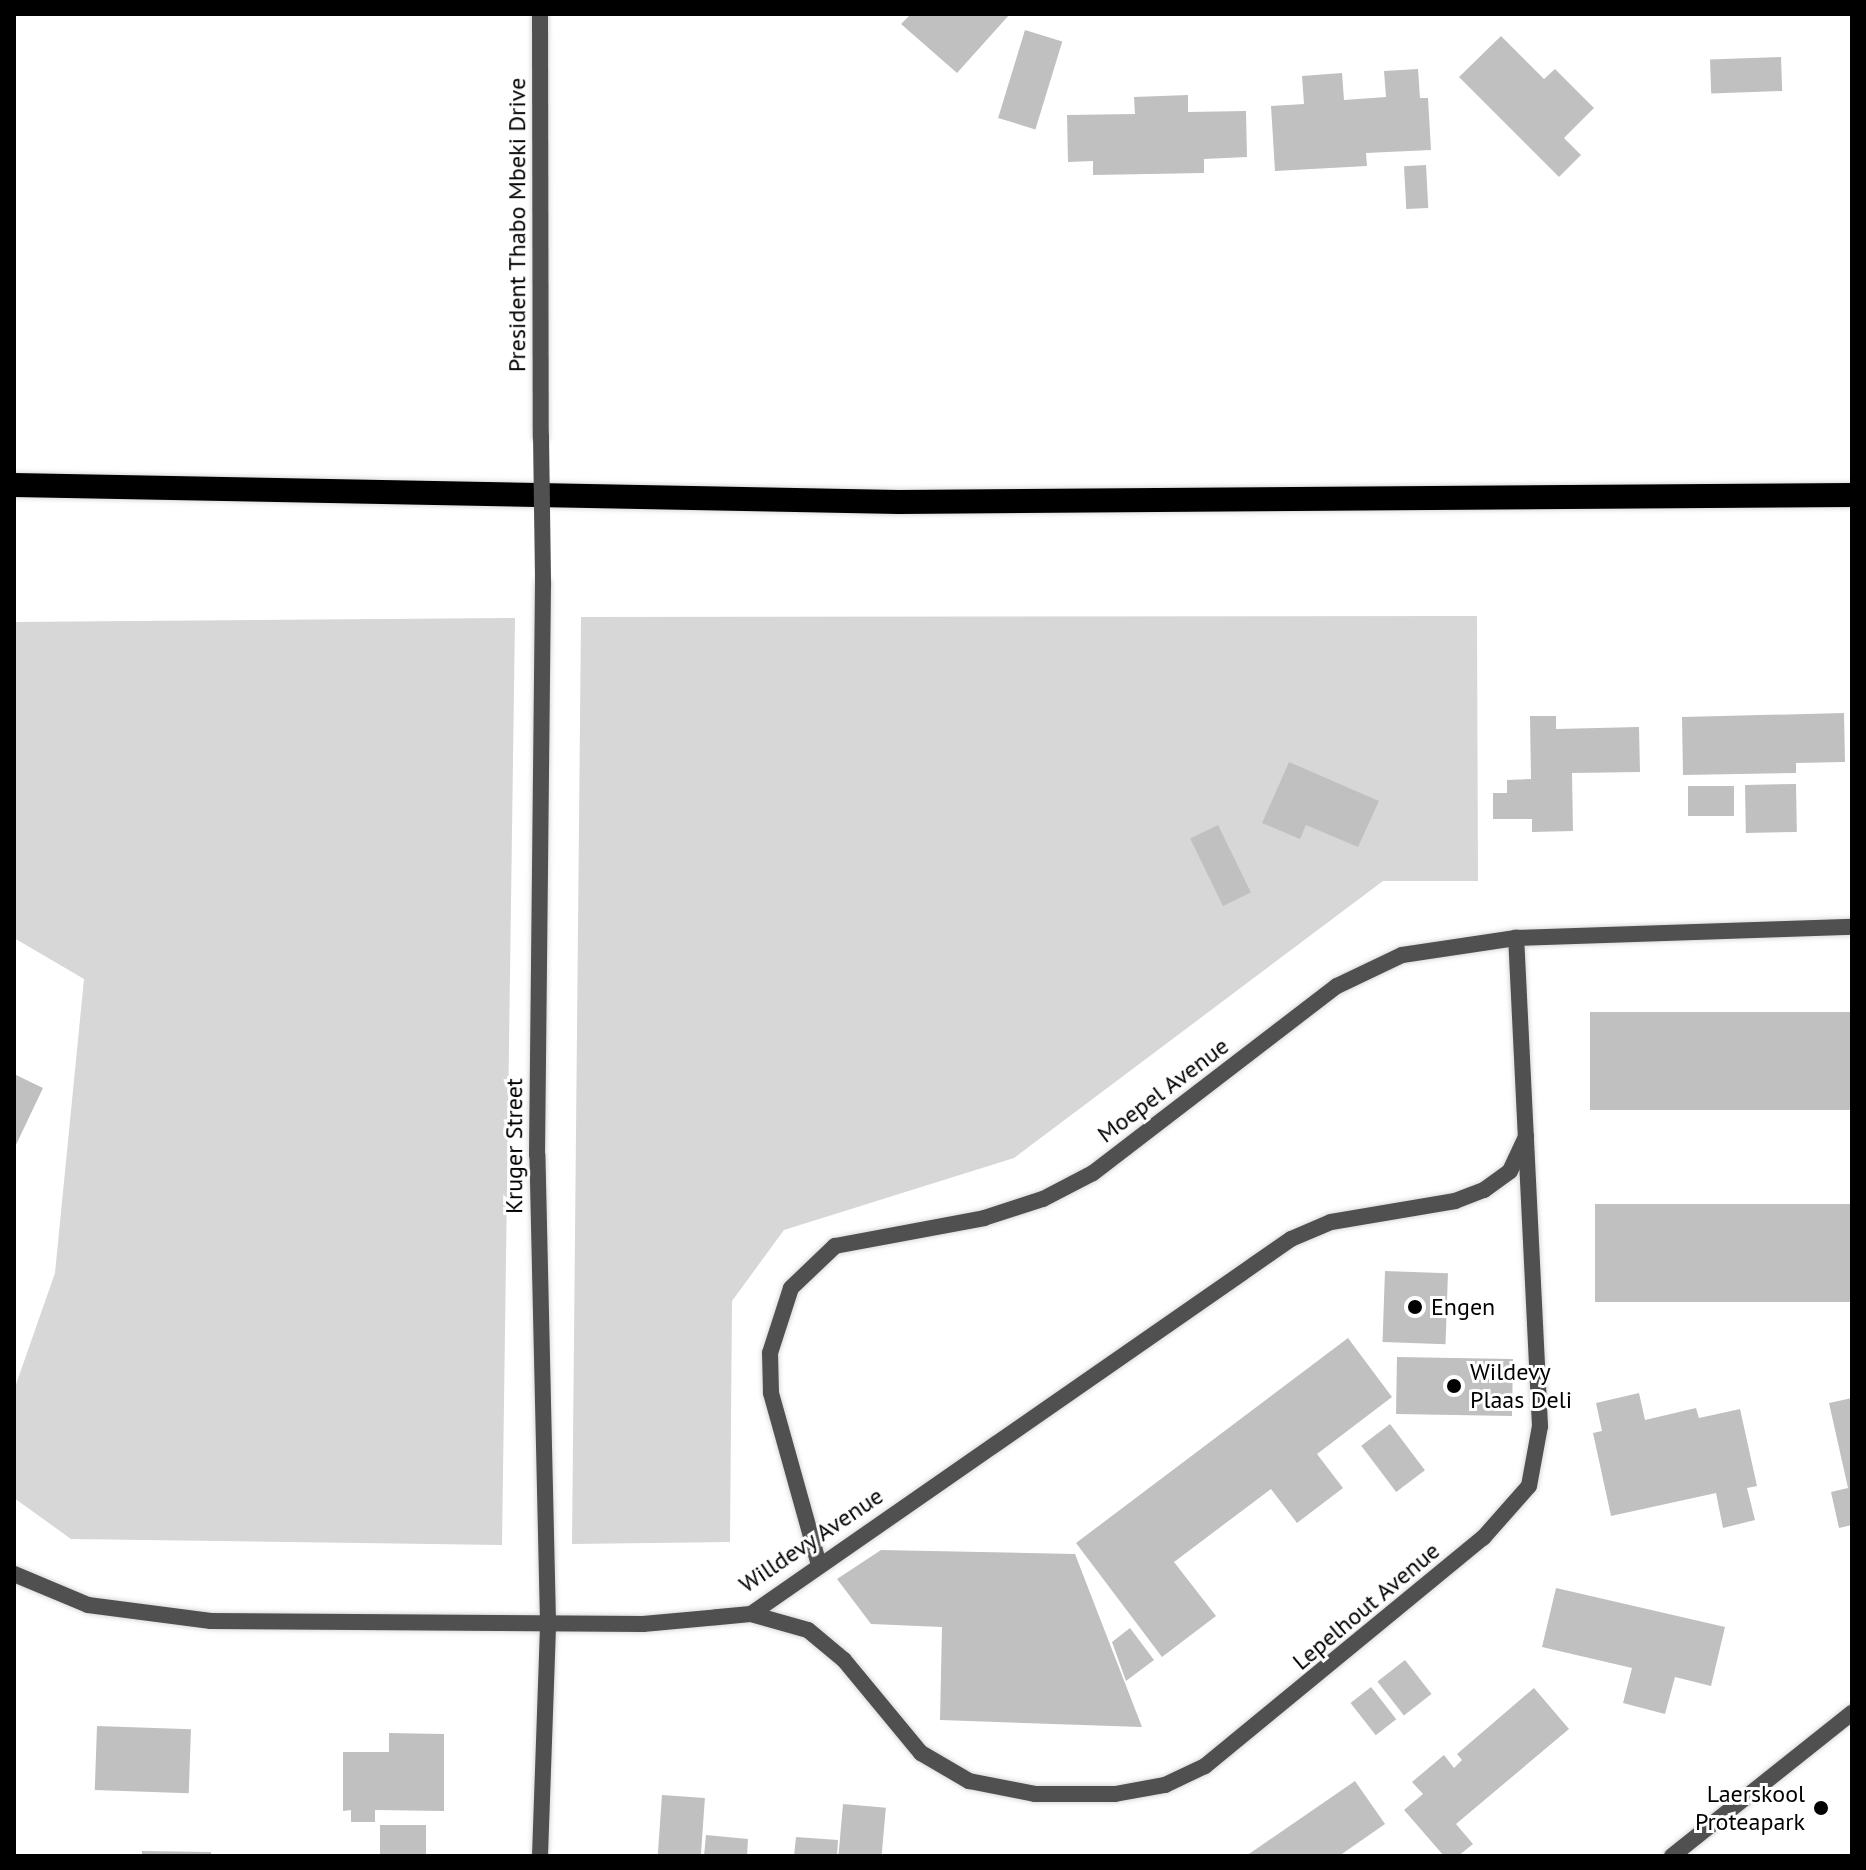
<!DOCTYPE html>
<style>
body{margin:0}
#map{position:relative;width:1866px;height:1870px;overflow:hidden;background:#fff;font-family:"PT Sans",sans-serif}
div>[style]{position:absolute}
.green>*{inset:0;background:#d7d7d7}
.building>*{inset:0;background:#c0c0c0;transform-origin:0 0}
.roads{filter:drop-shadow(0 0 2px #dbdbdb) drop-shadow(0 0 2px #dbdbdb)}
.street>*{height:16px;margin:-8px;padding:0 8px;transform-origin:8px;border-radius:8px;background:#505050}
.highway>*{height:24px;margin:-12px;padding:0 12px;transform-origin:12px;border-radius:12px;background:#000}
.street-bridge>*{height:16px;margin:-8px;padding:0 8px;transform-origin:8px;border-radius:8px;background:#505050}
.dots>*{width:22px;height:22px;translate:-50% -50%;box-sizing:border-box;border:4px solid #fff;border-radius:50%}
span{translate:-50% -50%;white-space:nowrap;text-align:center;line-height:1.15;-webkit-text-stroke:6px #fff;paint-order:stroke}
.street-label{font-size:24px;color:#000}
.poi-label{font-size:24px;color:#000}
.left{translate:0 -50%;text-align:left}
.right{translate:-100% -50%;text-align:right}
.frame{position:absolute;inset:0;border:16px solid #000;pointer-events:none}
</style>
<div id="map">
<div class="green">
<i style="clip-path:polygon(1477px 616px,1478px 881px,1383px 881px,1014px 1158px,784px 1230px,732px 1301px,730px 1542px,572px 1544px,581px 617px)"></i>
<i style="clip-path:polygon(515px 618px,502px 1545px,71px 1539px,14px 1498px,14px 1390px,55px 1273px,84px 979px,14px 938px,14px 622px)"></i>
</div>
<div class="building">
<i style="clip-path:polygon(911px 14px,1010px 14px,957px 73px,901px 24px)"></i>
<i style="left:1025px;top:30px;width:39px;height:92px;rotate:17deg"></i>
<i style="clip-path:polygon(1501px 36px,1544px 79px,1555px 69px,1594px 108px,1564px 138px,1581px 155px,1559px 177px,1459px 77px)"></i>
<i style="left:1781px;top:57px;width:34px;height:71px;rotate:88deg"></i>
<i style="clip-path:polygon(1418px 69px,1420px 98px,1428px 98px,1431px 150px,1366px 153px,1367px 166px,1275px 171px,1271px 106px,1304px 104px,1302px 76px,1342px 73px,1344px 100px,1386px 97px,1384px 71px)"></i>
<i style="clip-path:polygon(1188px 95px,1188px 112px,1246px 111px,1247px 157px,1204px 159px,1204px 173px,1093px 175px,1093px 161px,1068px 162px,1067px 115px,1135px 114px,1134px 97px)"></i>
<i style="left:1426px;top:165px;width:43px;height:22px;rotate:87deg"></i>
<i style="clip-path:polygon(1844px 713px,1845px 762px,1796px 763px,1796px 773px,1683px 775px,1682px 717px)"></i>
<i style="clip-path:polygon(1530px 716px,1556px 716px,1556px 729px,1639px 727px,1640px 772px,1572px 773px,1573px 831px,1532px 832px,1532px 819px,1493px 819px,1493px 793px,1507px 793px,1507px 780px,1531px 779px)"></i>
<i style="clip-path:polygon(1289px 762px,1379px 801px,1358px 847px,1306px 825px,1300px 839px,1262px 823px)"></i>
<i style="left:1796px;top:784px;width:48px;height:51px;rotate:89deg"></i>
<i style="left:1734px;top:786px;width:30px;height:46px;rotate:90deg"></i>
<i style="left:1218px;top:825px;width:75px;height:31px;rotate:64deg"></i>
<i style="left:1852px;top:1012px;width:98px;height:262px;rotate:90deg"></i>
<i style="clip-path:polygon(14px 1074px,43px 1088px,14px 1149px)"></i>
<i style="left:1852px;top:1204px;width:98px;height:257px;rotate:90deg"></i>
<i style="left:1385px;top:1271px;width:63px;height:71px;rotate:2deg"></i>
<i style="clip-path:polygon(1348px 1338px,1392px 1397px,1317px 1454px,1343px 1488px,1297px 1523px,1271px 1489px,1174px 1562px,1216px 1616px,1162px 1657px,1076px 1543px)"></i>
<i style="left:1397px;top:1357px;width:116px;height:57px;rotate:1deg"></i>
<i style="clip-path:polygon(1639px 1393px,1645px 1420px,1696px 1408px,1699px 1418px,1740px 1409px,1757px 1486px,1747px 1488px,1755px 1520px,1723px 1528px,1716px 1493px,1611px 1516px,1593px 1433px,1602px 1431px,1596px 1403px)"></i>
<i style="clip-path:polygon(1852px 1398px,1852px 1525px,1839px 1528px,1831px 1492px,1848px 1488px,1829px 1403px)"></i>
<i style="left:1390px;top:1424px;width:58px;height:36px;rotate:53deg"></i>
<i style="clip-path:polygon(881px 1550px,1075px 1554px,1142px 1727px,940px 1720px,942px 1627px,871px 1624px,837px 1579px)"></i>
<i style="clip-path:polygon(1556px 1588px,1725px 1627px,1711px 1686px,1675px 1677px,1665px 1714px,1623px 1703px,1632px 1668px,1542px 1647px)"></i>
<i style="clip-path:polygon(1130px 1628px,1154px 1660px,1126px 1681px,1112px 1642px)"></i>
<i style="left:1405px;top:1660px;width:43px;height:35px;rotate:52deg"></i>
<i style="left:1371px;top:1687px;width:41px;height:26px;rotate:52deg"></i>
<i style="clip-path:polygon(1534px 1688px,1569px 1729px,1456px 1824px,1473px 1844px,1458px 1856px,1444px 1856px,1404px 1810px,1423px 1794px,1412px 1782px,1444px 1755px,1454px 1768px,1462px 1760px,1457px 1754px)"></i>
<i style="left:97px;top:1726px;width:94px;height:64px;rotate:2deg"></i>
<i style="clip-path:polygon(389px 1733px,444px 1734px,444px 1811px,375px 1810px,375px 1822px,351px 1822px,351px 1810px,343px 1811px,343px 1752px,389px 1752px)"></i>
<i style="clip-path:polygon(1355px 1781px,1385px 1824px,1339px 1856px,1246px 1856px)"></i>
<i style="left:662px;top:1795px;width:43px;height:61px;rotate:4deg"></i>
<i style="left:843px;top:1804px;width:43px;height:52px;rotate:5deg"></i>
<i style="left:380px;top:1825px;width:46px;height:31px"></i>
<i style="clip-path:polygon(706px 1835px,748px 1839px,747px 1856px,704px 1856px)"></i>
<i style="clip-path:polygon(796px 1837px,838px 1840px,837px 1856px,794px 1856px)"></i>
<i style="clip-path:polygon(142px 1851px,211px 1852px,211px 1856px,142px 1856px)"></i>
</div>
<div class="roads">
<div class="street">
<i style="left:540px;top:14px;width:422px;rotate:89.9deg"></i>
<i style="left:819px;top:1565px;width:179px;rotate:-105.6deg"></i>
<i style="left:771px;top:1393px;width:40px;rotate:-91.4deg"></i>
<i style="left:770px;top:1353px;width:68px;rotate:-72.1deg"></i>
<i style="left:791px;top:1288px;width:61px;rotate:-43.7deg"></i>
<i style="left:835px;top:1246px;width:152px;rotate:-10.6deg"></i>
<i style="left:984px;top:1218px;width:62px;rotate:-17.9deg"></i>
<i style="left:1043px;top:1199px;width:56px;rotate:-27.5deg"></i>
<i style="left:1093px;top:1173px;width:307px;rotate:-37.5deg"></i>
<i style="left:1337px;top:986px;width:72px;rotate:-25.5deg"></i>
<i style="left:1402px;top:955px;width:115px;rotate:-8.5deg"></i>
<i style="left:1516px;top:938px;width:336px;rotate:-1.9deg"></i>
<i style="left:14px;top:1574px;width:80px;rotate:22.7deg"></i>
<i style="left:88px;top:1605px;width:124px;rotate:7.4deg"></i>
<i style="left:211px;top:1621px;width:432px;rotate:0.4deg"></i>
<i style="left:643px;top:1624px;width:108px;rotate:-5.3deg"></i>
<i style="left:751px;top:1614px;width:657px;rotate:-34.78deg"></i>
<i style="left:1291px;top:1239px;width:43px;rotate:-23deg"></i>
<i style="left:1331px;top:1222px;width:126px;rotate:-9.6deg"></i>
<i style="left:1455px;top:1201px;width:31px;rotate:-21deg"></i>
<i style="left:1484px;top:1190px;width:32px;rotate:-36deg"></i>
<i style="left:1510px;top:1171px;width:38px;rotate:-65deg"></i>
<i style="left:751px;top:1614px;width:59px;rotate:15.7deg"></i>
<i style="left:808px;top:1630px;width:47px;rotate:39.8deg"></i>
<i style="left:844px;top:1660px;width:121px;rotate:50.4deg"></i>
<i style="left:921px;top:1753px;width:56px;rotate:30.3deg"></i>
<i style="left:969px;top:1781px;width:67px;rotate:11.1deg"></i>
<i style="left:1035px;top:1794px;width:80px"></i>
<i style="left:1115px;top:1794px;width:51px;rotate:-10.2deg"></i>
<i style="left:1165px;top:1785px;width:44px;rotate:-25.4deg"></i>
<i style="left:1205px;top:1766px;width:360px;rotate:-39.4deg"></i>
<i style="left:1483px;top:1538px;width:69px;rotate:-48.5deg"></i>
<i style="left:1529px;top:1486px;width:61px;rotate:-79.6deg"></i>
<i style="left:1540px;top:1426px;width:489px;rotate:-92.8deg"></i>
<i style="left:540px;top:1856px;width:234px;rotate:-88deg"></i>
<i style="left:548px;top:1622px;width:467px;rotate:-91.3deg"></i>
<i style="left:537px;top:1155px;width:571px;rotate:-89.4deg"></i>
<i style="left:1672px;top:1856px;width:230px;rotate:-38.5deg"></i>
</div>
<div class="highway">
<i style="left:14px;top:485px;width:885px;rotate:1.1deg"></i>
<i style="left:899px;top:502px;width:953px;rotate:-0.42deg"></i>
</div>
</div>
<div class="street-bridge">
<i style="left:541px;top:436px;width:148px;rotate:89.2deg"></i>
</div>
<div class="dots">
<i style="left:1415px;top:1307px;background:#000"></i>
<i style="left:1454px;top:1386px;background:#000"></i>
<i style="left:1821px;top:1808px;background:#000"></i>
</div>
<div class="street-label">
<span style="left:517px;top:225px;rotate:-90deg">President Thabo Mbeki Drive</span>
<span style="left:1163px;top:1090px;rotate:-37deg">Moepel Avenue</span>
<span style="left:514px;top:1146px;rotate:-90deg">Kruger Street</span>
<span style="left:811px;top:1540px;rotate:-34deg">Willdevy Avenue</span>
<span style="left:1366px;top:1606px;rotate:-40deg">Lepelhout Avenue</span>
</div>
<div class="poi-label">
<span class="left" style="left:1431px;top:1307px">Engen</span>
<span class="left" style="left:1470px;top:1386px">Wildevy<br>Plaas Deli</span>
<span class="right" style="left:1805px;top:1808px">Laerskool<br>Proteapark</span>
</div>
<div class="frame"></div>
</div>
